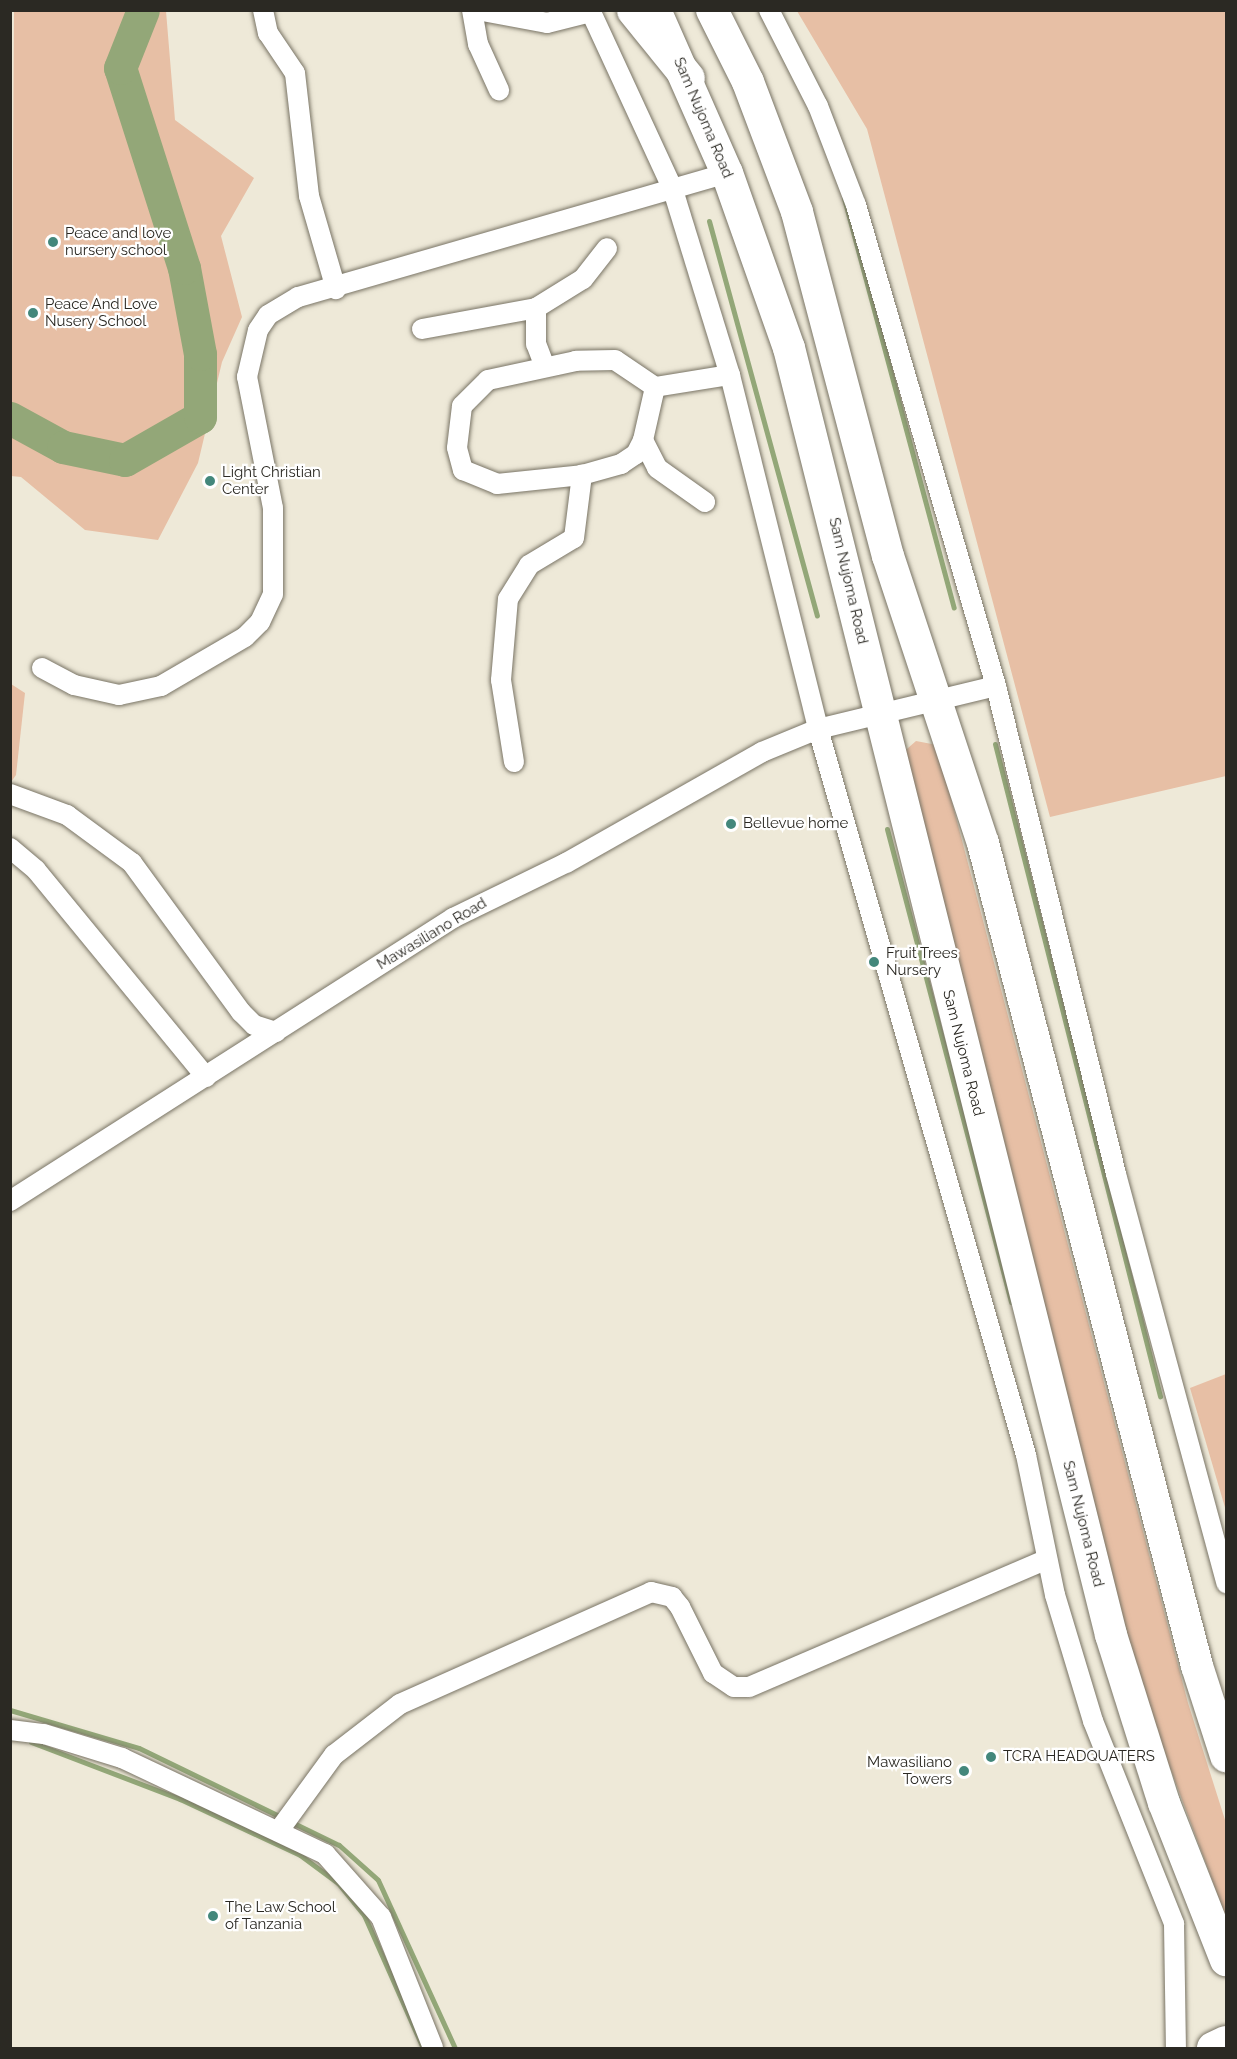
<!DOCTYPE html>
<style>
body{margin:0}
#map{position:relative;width:1237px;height:2059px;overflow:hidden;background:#eee9d8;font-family:Raleway,sans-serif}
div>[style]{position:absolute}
.green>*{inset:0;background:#e7bfa5}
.stream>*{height:5px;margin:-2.5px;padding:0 2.5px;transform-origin:2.5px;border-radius:2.5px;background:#93a778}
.river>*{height:33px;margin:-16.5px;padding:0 16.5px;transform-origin:16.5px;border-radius:16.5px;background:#93a778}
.roads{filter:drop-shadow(0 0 2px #797465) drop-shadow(0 0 2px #797465)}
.street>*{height:20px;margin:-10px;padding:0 10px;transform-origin:10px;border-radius:10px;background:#fff}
.primary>*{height:32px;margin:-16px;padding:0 16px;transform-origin:16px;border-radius:16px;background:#fff}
.highway>*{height:33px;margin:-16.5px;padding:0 16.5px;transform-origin:16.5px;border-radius:16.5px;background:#fff}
.dots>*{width:16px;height:16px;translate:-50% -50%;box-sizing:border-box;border:3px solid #fff;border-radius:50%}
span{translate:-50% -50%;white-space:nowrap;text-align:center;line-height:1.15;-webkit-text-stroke:4.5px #fff;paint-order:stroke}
.street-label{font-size:15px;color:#2b2923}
.poi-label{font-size:15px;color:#2b2923}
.left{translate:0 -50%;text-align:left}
.right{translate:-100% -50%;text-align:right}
.frame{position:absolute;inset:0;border:12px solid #2b2923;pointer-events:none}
</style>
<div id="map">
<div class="green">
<i style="clip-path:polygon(14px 11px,166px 11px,175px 120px,254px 178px,221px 236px,242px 317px,222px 362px,198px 463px,158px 540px,85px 530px,21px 477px,11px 476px)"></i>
<i style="clip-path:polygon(797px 11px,1226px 11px,1226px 776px,1050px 817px,867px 129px)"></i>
<i style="clip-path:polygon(11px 684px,25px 693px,16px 775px,11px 782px)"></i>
<i style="clip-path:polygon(916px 741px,937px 745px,1188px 1703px,1226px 1823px,1226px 1917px,1145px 1701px,899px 756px)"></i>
<i style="clip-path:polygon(1226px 1374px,1226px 1511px,1190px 1388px)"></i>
</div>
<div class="stream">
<i style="left:844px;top:198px;width:424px;rotate:75deg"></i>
<i style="left:709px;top:221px;width:409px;rotate:74.7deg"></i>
<i style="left:995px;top:744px;width:673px;rotate:75.8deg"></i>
<i style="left:887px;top:829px;width:489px;rotate:75.3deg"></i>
<i style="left:10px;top:1710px;width:134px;rotate:16.4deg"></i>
<i style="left:139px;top:1748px;width:222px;rotate:25.9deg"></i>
<i style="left:339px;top:1845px;width:52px;rotate:41.9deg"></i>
<i style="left:378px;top:1880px;width:185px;rotate:65.4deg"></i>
<i style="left:31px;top:1742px;width:160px;rotate:20.9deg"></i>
<i style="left:180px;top:1799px;width:132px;rotate:25deg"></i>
<i style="left:300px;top:1855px;width:47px;rotate:36.4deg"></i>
<i style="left:338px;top:1883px;width:41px;rotate:50.9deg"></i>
<i style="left:364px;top:1915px;width:145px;rotate:66.1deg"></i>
</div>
<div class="river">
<i style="left:10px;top:418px;width:60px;rotate:28.7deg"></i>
<i style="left:63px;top:447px;width:63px;rotate:11.8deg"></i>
<i style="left:125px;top:460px;width:86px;rotate:-29.8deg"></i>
<i style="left:200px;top:417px;width:63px;rotate:-90deg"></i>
<i style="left:200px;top:354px;width:87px;rotate:-100.5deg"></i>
<i style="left:184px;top:268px;width:210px;rotate:-107.7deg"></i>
<i style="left:120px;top:68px;width:62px;rotate:-68.4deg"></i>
</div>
<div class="roads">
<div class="street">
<i style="left:263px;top:10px;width:24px;rotate:78deg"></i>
<i style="left:268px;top:33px;width:48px;rotate:56deg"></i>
<i style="left:295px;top:73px;width:124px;rotate:83.5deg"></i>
<i style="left:309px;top:196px;width:97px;rotate:73.8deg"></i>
<i style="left:472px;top:10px;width:35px;rotate:80deg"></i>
<i style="left:478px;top:44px;width:51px;rotate:65.5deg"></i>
<i style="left:477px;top:10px;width:71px;rotate:10.5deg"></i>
<i style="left:547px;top:23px;width:45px;rotate:-14deg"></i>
<i style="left:590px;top:10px;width:198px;rotate:65.2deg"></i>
<i style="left:673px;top:190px;width:194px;rotate:72.9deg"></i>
<i style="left:730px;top:375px;width:365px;rotate:76deg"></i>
<i style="left:818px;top:729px;width:755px;rotate:74.01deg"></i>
<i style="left:1026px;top:1455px;width:143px;rotate:78.3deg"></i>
<i style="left:1055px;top:1595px;width:132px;rotate:73.2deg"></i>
<i style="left:1093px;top:1721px;width:219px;rotate:68.2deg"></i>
<i style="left:1174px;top:1924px;width:124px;rotate:89.1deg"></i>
<i style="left:769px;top:10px;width:108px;rotate:63deg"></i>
<i style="left:818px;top:106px;width:106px;rotate:69deg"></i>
<i style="left:856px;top:205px;width:501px;rotate:73.77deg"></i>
<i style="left:996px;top:686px;width:503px;rotate:76.18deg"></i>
<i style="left:1116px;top:1174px;width:424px;rotate:74.9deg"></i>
<i style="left:422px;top:329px;width:116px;rotate:-10.4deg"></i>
<i style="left:545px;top:367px;width:25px;rotate:-111deg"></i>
<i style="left:536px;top:344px;width:36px;rotate:-90deg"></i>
<i style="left:536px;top:308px;width:55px;rotate:-31.7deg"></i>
<i style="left:583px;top:279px;width:39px;rotate:-52deg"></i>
<i style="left:655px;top:387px;width:48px;rotate:-146deg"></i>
<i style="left:615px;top:360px;width:39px;rotate:179deg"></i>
<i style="left:576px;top:361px;width:90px;rotate:167.8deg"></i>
<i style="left:488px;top:380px;width:37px;rotate:135deg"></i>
<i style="left:462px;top:406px;width:42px;rotate:96.8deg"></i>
<i style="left:457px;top:448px;width:23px;rotate:75deg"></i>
<i style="left:463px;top:470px;width:37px;rotate:22deg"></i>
<i style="left:497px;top:484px;width:85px;rotate:-6deg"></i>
<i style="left:582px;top:475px;width:41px;rotate:-15.8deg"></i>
<i style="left:621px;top:464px;width:18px;rotate:-34deg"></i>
<i style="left:636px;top:454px;width:16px;rotate:-63deg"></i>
<i style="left:643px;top:440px;width:54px;rotate:-77.2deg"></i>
<i style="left:655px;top:387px;width:76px;rotate:-9.1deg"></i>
<i style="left:643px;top:440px;width:31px;rotate:63deg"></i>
<i style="left:657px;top:468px;width:59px;rotate:35.3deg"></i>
<i style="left:42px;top:668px;width:36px;rotate:28deg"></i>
<i style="left:74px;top:685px;width:46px;rotate:12.5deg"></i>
<i style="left:119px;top:695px;width:43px;rotate:-12.1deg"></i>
<i style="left:161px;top:686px;width:97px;rotate:-30.3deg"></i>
<i style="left:245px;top:637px;width:21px;rotate:-45deg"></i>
<i style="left:260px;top:622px;width:31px;rotate:-65deg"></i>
<i style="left:273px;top:594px;width:86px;rotate:-90deg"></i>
<i style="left:273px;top:508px;width:134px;rotate:-101.2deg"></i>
<i style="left:247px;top:377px;width:48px;rotate:-76.8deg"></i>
<i style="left:258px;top:330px;width:18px;rotate:-56deg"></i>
<i style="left:268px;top:315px;width:35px;rotate:-31deg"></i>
<i style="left:298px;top:297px;width:447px;rotate:-16.1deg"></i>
<i style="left:514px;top:762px;width:83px;rotate:-99deg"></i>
<i style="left:501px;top:680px;width:81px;rotate:-85.1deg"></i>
<i style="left:508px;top:599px;width:40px;rotate:-58deg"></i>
<i style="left:529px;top:565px;width:52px;rotate:-31deg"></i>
<i style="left:574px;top:538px;width:64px;rotate:-82.8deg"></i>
<i style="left:10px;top:794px;width:61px;rotate:20.2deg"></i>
<i style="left:67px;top:815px;width:81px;rotate:36.4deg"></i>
<i style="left:132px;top:863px;width:185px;rotate:53.8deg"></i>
<i style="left:241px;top:1012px;width:18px;rotate:45deg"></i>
<i style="left:254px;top:1025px;width:23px;rotate:18deg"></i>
<i style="left:10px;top:848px;width:34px;rotate:40deg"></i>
<i style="left:36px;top:870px;width:268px;rotate:50.6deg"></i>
<i style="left:10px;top:1201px;width:526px;rotate:-32.57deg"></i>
<i style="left:453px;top:918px;width:126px;rotate:-26deg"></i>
<i style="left:566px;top:863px;width:225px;rotate:-29.5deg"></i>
<i style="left:762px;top:752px;width:61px;rotate:-22.3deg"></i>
<i style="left:818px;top:729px;width:183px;rotate:-13.6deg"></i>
<i style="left:10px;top:1730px;width:34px;rotate:7deg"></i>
<i style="left:44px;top:1734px;width:82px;rotate:17.1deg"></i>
<i style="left:122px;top:1758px;width:225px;rotate:25.3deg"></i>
<i style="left:325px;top:1854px;width:84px;rotate:48.4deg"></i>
<i style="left:381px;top:1917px;width:141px;rotate:68.3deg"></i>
<i style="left:280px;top:1829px;width:92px;rotate:-53.9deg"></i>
<i style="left:334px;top:1755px;width:83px;rotate:-37.7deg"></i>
<i style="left:400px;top:1704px;width:275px;rotate:-24deg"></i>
<i style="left:651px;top:1592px;width:22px;rotate:13deg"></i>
<i style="left:672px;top:1597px;width:13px;rotate:51deg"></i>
<i style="left:680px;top:1607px;width:74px;rotate:63.4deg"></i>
<i style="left:713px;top:1673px;width:25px;rotate:34deg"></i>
<i style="left:734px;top:1687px;width:15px"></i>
<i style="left:749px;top:1687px;width:324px;rotate:-23.2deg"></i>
</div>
<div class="primary">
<i style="left:655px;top:10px;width:178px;rotate:66.2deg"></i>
<i style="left:727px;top:173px;width:186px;rotate:70.5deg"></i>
<i style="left:789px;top:348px;width:1327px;rotate:75.95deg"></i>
<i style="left:1111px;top:1635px;width:176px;rotate:72.5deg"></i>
<i style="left:1164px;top:1803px;width:169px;rotate:68.5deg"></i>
<i style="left:712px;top:10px;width:80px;rotate:63.4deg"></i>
<i style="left:748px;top:82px;width:139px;rotate:69.3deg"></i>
<i style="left:797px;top:212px;width:356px;rotate:75.2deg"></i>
<i style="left:888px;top:556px;width:302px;rotate:71.7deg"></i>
<i style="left:983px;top:843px;width:850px;rotate:75.42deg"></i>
<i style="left:1197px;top:1666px;width:95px;rotate:72.1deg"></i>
<i style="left:1213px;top:2048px;width:14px;rotate:-25deg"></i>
</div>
<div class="highway">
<i style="left:633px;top:10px;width:87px;rotate:51deg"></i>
</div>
</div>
<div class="dots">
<i style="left:53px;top:242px;background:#43877b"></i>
<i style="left:33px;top:313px;background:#43877b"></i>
<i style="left:210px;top:481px;background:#43877b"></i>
<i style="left:731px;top:824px;background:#43877b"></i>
<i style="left:874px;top:962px;background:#43877b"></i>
<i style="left:991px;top:1757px;background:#43877b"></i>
<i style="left:964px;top:1771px;background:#43877b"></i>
<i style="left:213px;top:1916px;background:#43877b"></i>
</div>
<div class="street-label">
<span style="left:703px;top:118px;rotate:67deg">Sam Nujoma Road</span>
<span style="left:848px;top:581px;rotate:77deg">Sam Nujoma Road</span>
<span style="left:432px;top:934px;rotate:-31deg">Mawasiliano Road</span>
<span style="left:963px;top:1053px;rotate:76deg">Sam Nujoma Road</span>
<span style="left:1083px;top:1524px;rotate:76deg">Sam Nujoma Road</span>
</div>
<div class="poi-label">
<span class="left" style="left:65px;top:242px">Peace and love<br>nursery school</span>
<span class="left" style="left:45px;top:313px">Peace And Love<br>Nusery School</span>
<span class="left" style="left:222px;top:481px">Light Christian<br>Center</span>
<span class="left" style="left:743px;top:824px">Bellevue home</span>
<span class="left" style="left:886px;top:962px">Fruit Trees<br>Nursery</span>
<span class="left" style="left:1003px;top:1757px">TCRA HEADQUATERS</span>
<span class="right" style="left:952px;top:1771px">Mawasiliano<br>Towers</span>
<span class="left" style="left:225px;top:1916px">The Law School<br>of Tanzania</span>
</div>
<div class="frame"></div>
</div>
